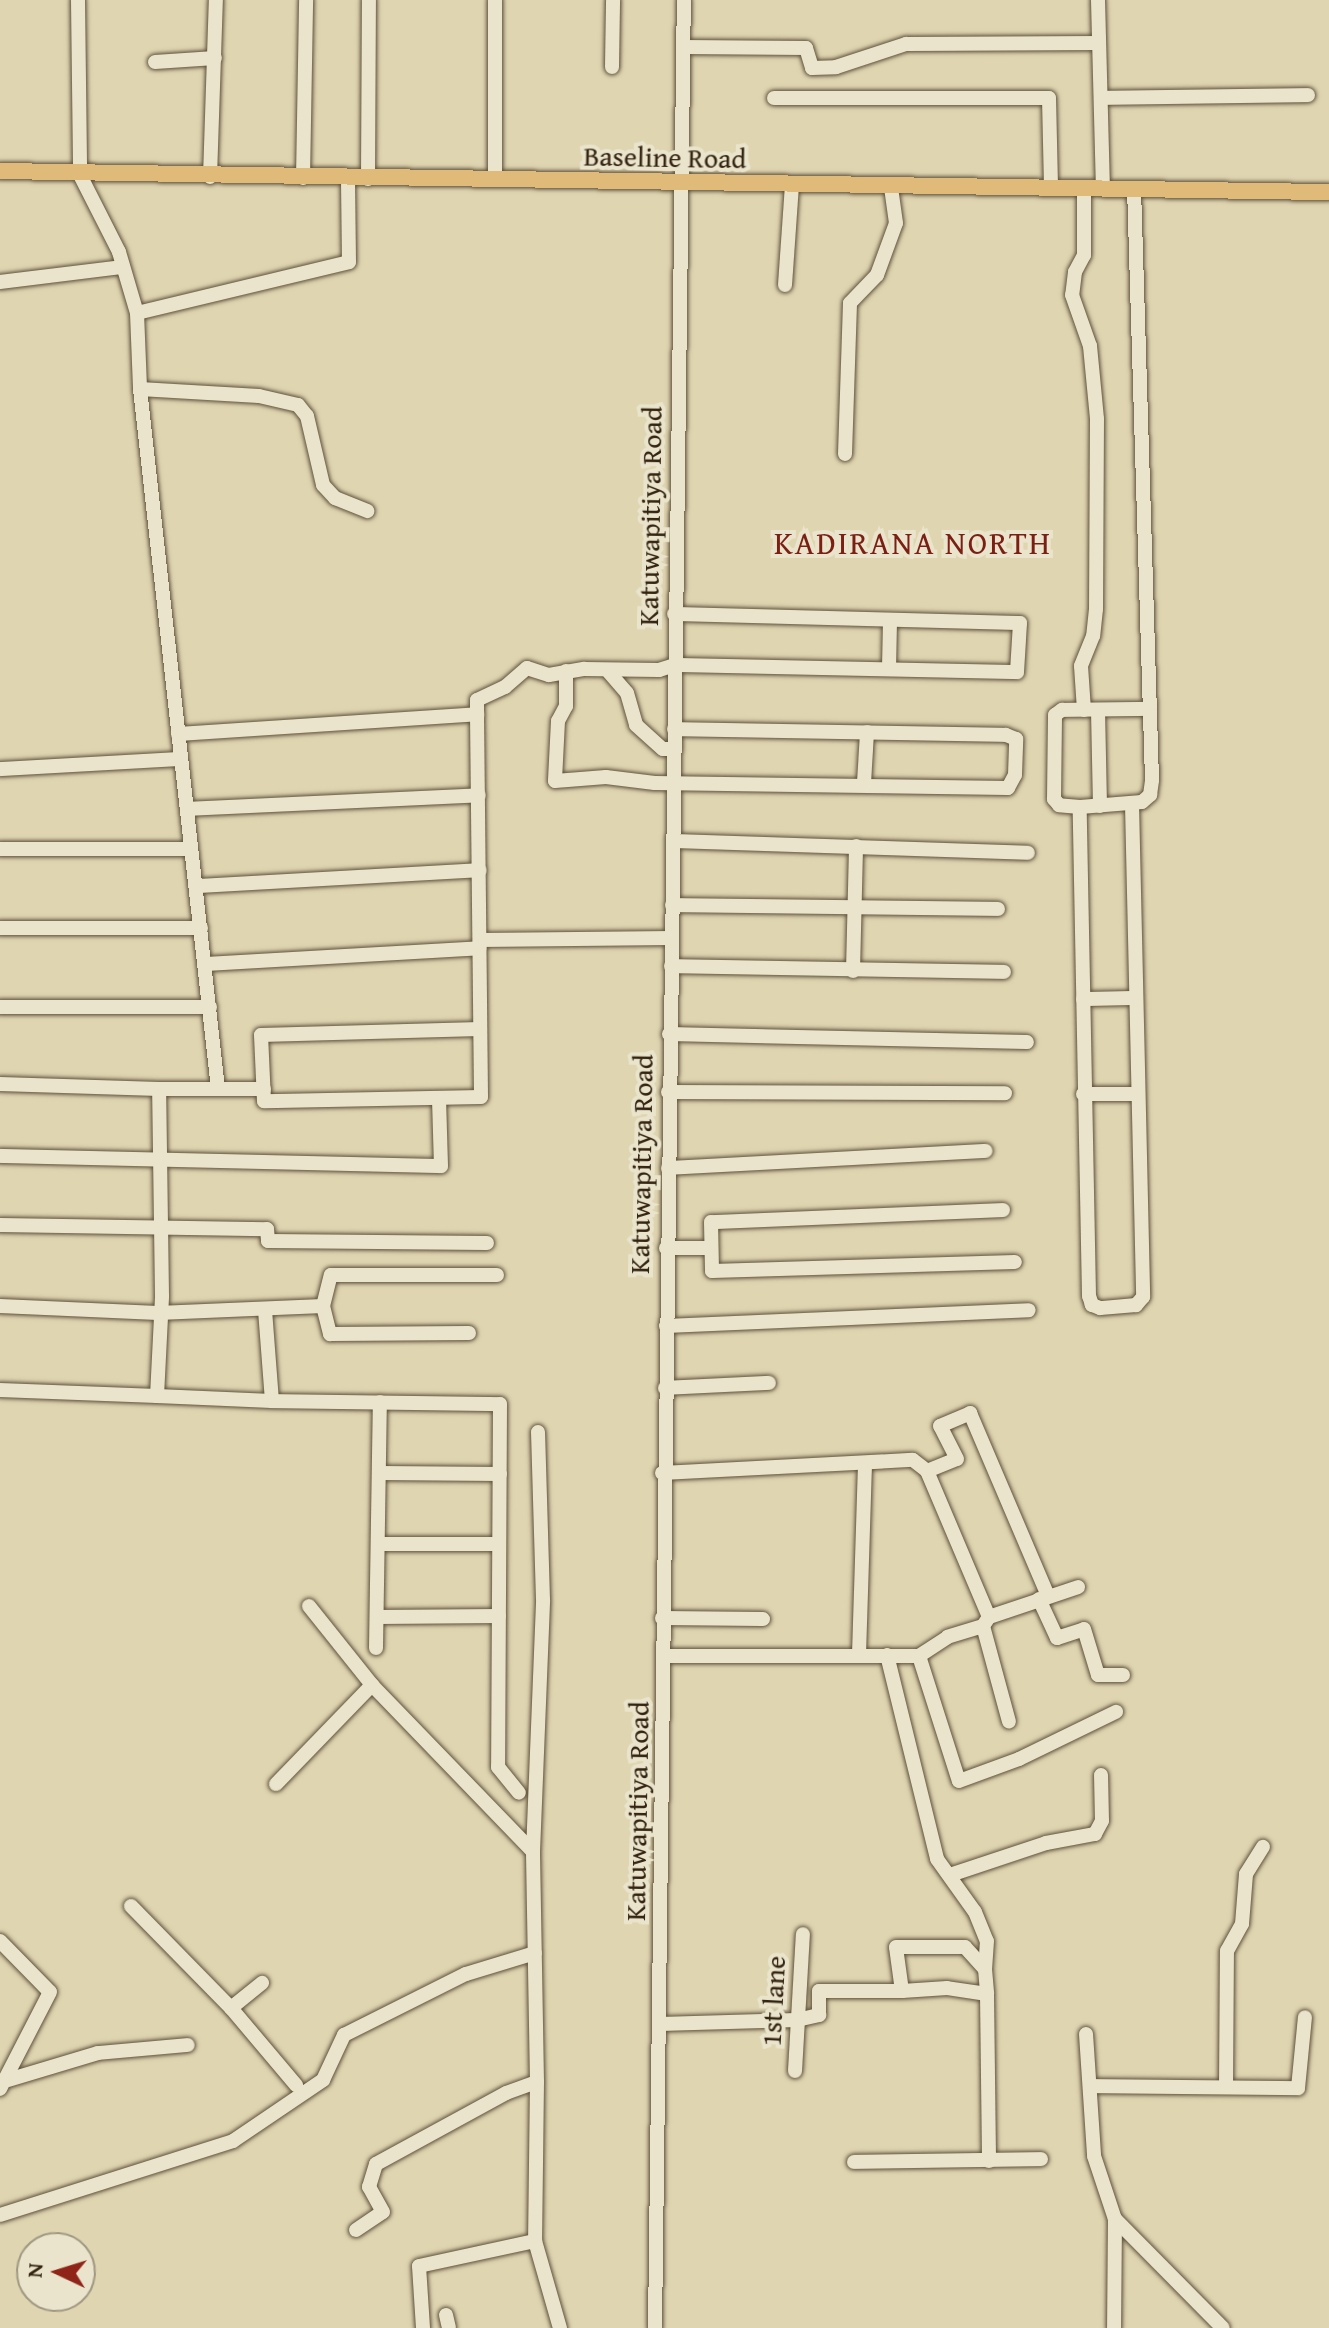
<!DOCTYPE html>
<style>
body{margin:0}
#map{position:relative;width:1329px;height:2328px;overflow:hidden;background:#dfd5b1;font-family:"Gentium Book Plus",serif}
div>[style]{position:absolute}
.roads{filter:drop-shadow(0 0 2px #5f513a) drop-shadow(0 0 2px #5f513a)}
.minor>*{height:14px;margin:-7px;padding:0 7px;transform-origin:7px;border-radius:7px;background:#eae4cc}
.major>*{height:16px;margin:-8px;padding:0 8px;transform-origin:8px;border-radius:8px;background:#e0ba78}
span{translate:-50% -50%;white-space:nowrap;text-align:center;line-height:1.15;-webkit-text-stroke:8px #eae4cc;paint-order:stroke}
.street-label{font-size:28px;color:#342512}
.quarter-label{font-size:32px;color:#7a1f14;letter-spacing:2px}
.north{position:absolute;left:16px;top:2232px;width:80px;height:80px;box-sizing:border-box;background:#eae4cc;border:2px solid #a19882;border-radius:50%;rotate:274deg;font-size:22px;font-weight:700;line-height:32px;text-align:center;color:#342512}
.north::after{content:'';display:block;margin:auto;width:28px;height:36px;background:#8f2418;clip-path:polygon(50% 0,100% 100%,50% 72%,0 100%)}
</style>
<div id="map">
<div class="roads">
<div class="minor">
<i style="left:78px;top:0;width:175px;rotate:89.3deg"></i>
<i style="left:80px;top:175px;width:86px;rotate:63.1deg"></i>
<i style="left:119px;top:252px;width:64px;rotate:73.6deg"></i>
<i style="left:137px;top:313px;width:76px;rotate:87.7deg"></i>
<i style="left:140px;top:389px;width:704px;rotate:83.64deg"></i>
<i style="left:495px;top:0;width:180px;rotate:90deg"></i>
<i style="left:1098px;top:0;width:189px;rotate:88.5deg"></i>
<i style="left:683px;top:47px;width:123px;rotate:0.5deg"></i>
<i style="left:806px;top:48px;width:21px;rotate:73deg"></i>
<i style="left:812px;top:68px;width:24px;rotate:-2deg"></i>
<i style="left:836px;top:67px;width:74px;rotate:-18.2deg"></i>
<i style="left:906px;top:44px;width:193px;rotate:-0.3deg"></i>
<i style="left:155px;top:62px;width:60px;rotate:-3.8deg"></i>
<i style="left:612px;top:67px;width:67px;rotate:-89.1deg"></i>
<i style="left:774px;top:98px;width:275px"></i>
<i style="left:1049px;top:98px;width:90px;rotate:88.7deg"></i>
<i style="left:1101px;top:98px;width:207px;rotate:-0.8deg"></i>
<i style="left:210px;top:177px;width:177px;rotate:-88.1deg"></i>
<i style="left:303px;top:178px;width:178px;rotate:-89deg"></i>
<i style="left:368px;top:179px;width:179px;rotate:-89.7deg"></i>
<i style="left:1084px;top:189px;width:66px;rotate:90deg"></i>
<i style="left:1084px;top:255px;width:19px;rotate:118deg"></i>
<i style="left:1075px;top:272px;width:23px;rotate:97deg"></i>
<i style="left:1072px;top:295px;width:54px;rotate:70.6deg"></i>
<i style="left:1090px;top:346px;width:73px;rotate:84.5deg"></i>
<i style="left:1097px;top:419px;width:190px;rotate:90.3deg"></i>
<i style="left:1096px;top:609px;width:27px;rotate:96deg"></i>
<i style="left:1093px;top:636px;width:32px;rotate:112deg"></i>
<i style="left:1081px;top:666px;width:44px;rotate:86.1deg"></i>
<i style="left:0;top:282px;width:124px;rotate:-7deg"></i>
<i style="left:785px;top:285px;width:101px;rotate:-86deg"></i>
<i style="left:137px;top:313px;width:218px;rotate:-13.5deg"></i>
<i style="left:349px;top:262px;width:84px;rotate:-90.7deg"></i>
<i style="left:140px;top:389px;width:119px;rotate:3.4deg"></i>
<i style="left:259px;top:396px;width:40px;rotate:13deg"></i>
<i style="left:298px;top:405px;width:14px;rotate:51deg"></i>
<i style="left:307px;top:416px;width:71px;rotate:76.9deg"></i>
<i style="left:323px;top:485px;width:18px;rotate:47deg"></i>
<i style="left:335px;top:498px;width:35px;rotate:22deg"></i>
<i style="left:845px;top:454px;width:151px;rotate:-88.1deg"></i>
<i style="left:850px;top:303px;width:39px;rotate:-46deg"></i>
<i style="left:877px;top:275px;width:55px;rotate:-69.9deg"></i>
<i style="left:896px;top:223px;width:37px;rotate:-98deg"></i>
<i style="left:889px;top:669px;width:49px;rotate:-88.8deg"></i>
<i style="left:607px;top:670px;width:30px;rotate:49deg"></i>
<i style="left:627px;top:693px;width:33px;rotate:74deg"></i>
<i style="left:636px;top:725px;width:36px;rotate:42deg"></i>
<i style="left:663px;top:749px;width:11px"></i>
<i style="left:566px;top:671px;width:35px;rotate:90deg"></i>
<i style="left:566px;top:706px;width:17px;rotate:118deg"></i>
<i style="left:558px;top:721px;width:60px;rotate:92.9deg"></i>
<i style="left:555px;top:781px;width:51px;rotate:-4.5deg"></i>
<i style="left:606px;top:777px;width:49px;rotate:7deg"></i>
<i style="left:655px;top:783px;width:353px;rotate:0.8deg"></i>
<i style="left:1008px;top:788px;width:15px;rotate:-62deg"></i>
<i style="left:1015px;top:775px;width:36px;rotate:-88deg"></i>
<i style="left:1016px;top:739px;width:11px;rotate:-158deg"></i>
<i style="left:1006px;top:735px;width:332px;rotate:-179deg"></i>
<i style="left:1098px;top:710px;width:96px;rotate:88.8deg"></i>
<i style="left:477px;top:714px;width:14px;rotate:-90deg"></i>
<i style="left:477px;top:700px;width:31px;rotate:-25deg"></i>
<i style="left:505px;top:687px;width:29px;rotate:-41deg"></i>
<i style="left:527px;top:668px;width:23px;rotate:18deg"></i>
<i style="left:549px;top:675px;width:36px;rotate:-10deg"></i>
<i style="left:584px;top:669px;width:75px;rotate:0.8deg"></i>
<i style="left:659px;top:670px;width:16px;rotate:-18deg"></i>
<i style="left:674px;top:665px;width:343px;rotate:1.2deg"></i>
<i style="left:1017px;top:672px;width:49px;rotate:-86.5deg"></i>
<i style="left:1020px;top:623px;width:346px;rotate:-178.5deg"></i>
<i style="left:178px;top:734px;width:300px;rotate:-3.8deg"></i>
<i style="left:477px;top:714px;width:383px;rotate:89.4deg"></i>
<i style="left:481px;top:1097px;width:217px;rotate:178.9deg"></i>
<i style="left:264px;top:1101px;width:66px;rotate:-92.6deg"></i>
<i style="left:261px;top:1035px;width:219px;rotate:-1.6deg"></i>
<i style="left:0;top:769px;width:181px;rotate:-3.2deg"></i>
<i style="left:864px;top:783px;width:51px;rotate:-86.6deg"></i>
<i style="left:1132px;top:804px;width:493px;rotate:88.7deg"></i>
<i style="left:1143px;top:1297px;width:11px;rotate:131deg"></i>
<i style="left:1136px;top:1305px;width:36px;rotate:175deg"></i>
<i style="left:1100px;top:1308px;width:9px;rotate:-159deg"></i>
<i style="left:1092px;top:1305px;width:9px;rotate:-108deg"></i>
<i style="left:1089px;top:1296px;width:489px;rotate:-91.1deg"></i>
<i style="left:1080px;top:807px;width:62px;rotate:-4.6deg"></i>
<i style="left:1142px;top:802px;width:11px;rotate:-41deg"></i>
<i style="left:1150px;top:795px;width:15px;rotate:-82deg"></i>
<i style="left:1152px;top:780px;width:591px;rotate:-91.74deg"></i>
<i style="left:1080px;top:807px;width:21px;rotate:-175deg"></i>
<i style="left:1059px;top:805px;width:8px;rotate:-130deg"></i>
<i style="left:1054px;top:799px;width:84px;rotate:-89.3deg"></i>
<i style="left:1055px;top:715px;width:9px;rotate:-36deg"></i>
<i style="left:1062px;top:710px;width:88px;rotate:-0.7deg"></i>
<i style="left:187px;top:809px;width:292px;rotate:-2.7deg"></i>
<i style="left:674px;top:841px;width:354px;rotate:1.9deg"></i>
<i style="left:0;top:849px;width:191px"></i>
<i style="left:197px;top:886px;width:283px;rotate:-3.2deg"></i>
<i style="left:672px;top:905px;width:326px;rotate:0.7deg"></i>
<i style="left:0;top:928px;width:201px"></i>
<i style="left:480px;top:940px;width:192px;rotate:-0.6deg"></i>
<i style="left:206px;top:964px;width:274px;rotate:-3.3deg"></i>
<i style="left:671px;top:966px;width:333px;rotate:1deg"></i>
<i style="left:853px;top:971px;width:125px;rotate:-88.6deg"></i>
<i style="left:1083px;top:999px;width:53px;rotate:-1.1deg"></i>
<i style="left:0;top:1007px;width:210px"></i>
<i style="left:669px;top:1034px;width:358px;rotate:1.3deg"></i>
<i style="left:0;top:1084px;width:159px;rotate:1.8deg"></i>
<i style="left:668px;top:1092px;width:337px;rotate:0.2deg"></i>
<i style="left:1083px;top:1094px;width:55px"></i>
<i style="left:0;top:1156px;width:441px;rotate:1.3deg"></i>
<i style="left:441px;top:1166px;width:67px;rotate:-91.7deg"></i>
<i style="left:668px;top:1168px;width:318px;rotate:-3.1deg"></i>
<i style="left:1003px;top:1210px;width:292px;rotate:177.6deg"></i>
<i style="left:711px;top:1222px;width:49px;rotate:88.8deg"></i>
<i style="left:712px;top:1271px;width:303px;rotate:-1.7deg"></i>
<i style="left:0;top:1225px;width:267px;rotate:0.9deg"></i>
<i style="left:267px;top:1229px;width:12px;rotate:85deg"></i>
<i style="left:268px;top:1241px;width:219px;rotate:0.5deg"></i>
<i style="left:666px;top:1248px;width:45px"></i>
<i style="left:0;top:1306px;width:158px;rotate:2.5deg"></i>
<i style="left:158px;top:1313px;width:165px;rotate:-2.4deg"></i>
<i style="left:323px;top:1306px;width:29px;rotate:76deg"></i>
<i style="left:330px;top:1334px;width:139px;rotate:-0.4deg"></i>
<i style="left:323px;top:1306px;width:32px;rotate:-76deg"></i>
<i style="left:331px;top:1275px;width:166px"></i>
<i style="left:666px;top:1326px;width:363px;rotate:-2.5deg"></i>
<i style="left:665px;top:1388px;width:104px;rotate:-2.8deg"></i>
<i style="left:0;top:1390px;width:157px;rotate:2.2deg"></i>
<i style="left:157px;top:1396px;width:100px;rotate:-87.1deg"></i>
<i style="left:162px;top:1296px;width:207px;rotate:-90.8deg"></i>
<i style="left:159px;top:1089px;width:105px"></i>
<i style="left:157px;top:1396px;width:115px;rotate:2.5deg"></i>
<i style="left:272px;top:1401px;width:92px;rotate:-94.4deg"></i>
<i style="left:272px;top:1401px;width:228px;rotate:0.8deg"></i>
<i style="left:500px;top:1404px;width:363px;rotate:90.3deg"></i>
<i style="left:498px;top:1767px;width:33px;rotate:51deg"></i>
<i style="left:927px;top:1471px;width:32px;rotate:-22deg"></i>
<i style="left:957px;top:1459px;width:37px;rotate:-117deg"></i>
<i style="left:940px;top:1426px;width:33px;rotate:-23deg"></i>
<i style="left:970px;top:1413px;width:199px;rotate:66.9deg"></i>
<i style="left:380px;top:1473px;width:120px;rotate:0.5deg"></i>
<i style="left:662px;top:1473px;width:251px;rotate:-3deg"></i>
<i style="left:913px;top:1460px;width:18px;rotate:38deg"></i>
<i style="left:927px;top:1471px;width:159px;rotate:67deg"></i>
<i style="left:989px;top:1617px;width:11px;rotate:124deg"></i>
<i style="left:983px;top:1626px;width:37px;rotate:163deg"></i>
<i style="left:948px;top:1637px;width:35px;rotate:147deg"></i>
<i style="left:919px;top:1656px;width:253px;rotate:180deg"></i>
<i style="left:378px;top:1544px;width:121px"></i>
<i style="left:1039px;top:1599px;width:43px;rotate:65.2deg"></i>
<i style="left:1057px;top:1638px;width:28px;rotate:-18deg"></i>
<i style="left:1084px;top:1629px;width:48px;rotate:73.1deg"></i>
<i style="left:1098px;top:1675px;width:25px"></i>
<i style="left:309px;top:1606px;width:101px;rotate:51.4deg"></i>
<i style="left:372px;top:1685px;width:232px;rotate:46deg"></i>
<i style="left:377px;top:1617px;width:122px;rotate:-0.5deg"></i>
<i style="left:989px;top:1617px;width:94px;rotate:-18.6deg"></i>
<i style="left:662px;top:1618px;width:101px;rotate:0.6deg"></i>
<i style="left:983px;top:1626px;width:99px;rotate:74.8deg"></i>
<i style="left:376px;top:1648px;width:246px;rotate:-89.1deg"></i>
<i style="left:859px;top:1655px;width:192px;rotate:-88.2deg"></i>
<i style="left:887px;top:1655px;width:210px;rotate:76.2deg"></i>
<i style="left:937px;top:1859px;width:65px;rotate:54.4deg"></i>
<i style="left:975px;top:1912px;width:31px;rotate:68deg"></i>
<i style="left:987px;top:1941px;width:28px;rotate:94deg"></i>
<i style="left:919px;top:1656px;width:131px;rotate:72.3deg"></i>
<i style="left:959px;top:1781px;width:64px;rotate:-20.1deg"></i>
<i style="left:1019px;top:1759px;width:108px;rotate:-25.9deg"></i>
<i style="left:276px;top:1784px;width:138px;rotate:-45.9deg"></i>
<i style="left:950px;top:1875px;width:101px;rotate:-18.4deg"></i>
<i style="left:1046px;top:1843px;width:50px;rotate:-10.4deg"></i>
<i style="left:1095px;top:1834px;width:15px;rotate:-62deg"></i>
<i style="left:1102px;top:1821px;width:46px;rotate:-91.2deg"></i>
<i style="left:131px;top:1906px;width:143px;rotate:45.6deg"></i>
<i style="left:231px;top:2008px;width:101px;rotate:49.8deg"></i>
<i style="left:0;top:1941px;width:71px;rotate:45.6deg"></i>
<i style="left:50px;top:1992px;width:109px;rotate:117.3deg"></i>
<i style="left:987px;top:1994px;width:167px;rotate:89.3deg"></i>
<i style="left:231px;top:2008px;width:40px;rotate:-39deg"></i>
<i style="left:660px;top:2024px;width:137px;rotate:-1.7deg"></i>
<i style="left:797px;top:2020px;width:23px;rotate:-13deg"></i>
<i style="left:819px;top:2015px;width:24px;rotate:-90deg"></i>
<i style="left:819px;top:1991px;width:83px"></i>
<i style="left:902px;top:1991px;width:44px;rotate:-97.8deg"></i>
<i style="left:896px;top:1947px;width:69px"></i>
<i style="left:965px;top:1947px;width:30px;rotate:48deg"></i>
<i style="left:985px;top:1969px;width:25px;rotate:85deg"></i>
<i style="left:987px;top:1994px;width:40px;rotate:-171.5deg"></i>
<i style="left:947px;top:1988px;width:45px;rotate:176.2deg"></i>
<i style="left:1086px;top:2034px;width:122px;rotate:86.2deg"></i>
<i style="left:1094px;top:2156px;width:66px;rotate:71.6deg"></i>
<i style="left:1115px;top:2219px;width:109px;rotate:90.5deg"></i>
<i style="left:795px;top:2071px;width:137px;rotate:-86.7deg"></i>
<i style="left:8px;top:2080px;width:94px;rotate:-16.7deg"></i>
<i style="left:98px;top:2053px;width:90px;rotate:-5.1deg"></i>
<i style="left:537px;top:2082px;width:159px;rotate:90.7deg"></i>
<i style="left:535px;top:2241px;width:91px;rotate:74deg"></i>
<i style="left:1090px;top:2086px;width:208px;rotate:0.6deg"></i>
<i style="left:1298px;top:2088px;width:71px;rotate:-84.4deg"></i>
<i style="left:1226px;top:2087px;width:136px;rotate:-89.6deg"></i>
<i style="left:1227px;top:1951px;width:31px;rotate:-61deg"></i>
<i style="left:1242px;top:1924px;width:50px;rotate:-85.4deg"></i>
<i style="left:1246px;top:1874px;width:32px;rotate:-58deg"></i>
<i style="left:854px;top:2162px;width:187px;rotate:-0.9deg"></i>
<i style="left:0;top:2215px;width:244px;rotate:-17.6deg"></i>
<i style="left:233px;top:2141px;width:109px;rotate:-34.1deg"></i>
<i style="left:323px;top:2080px;width:50px;rotate:-65deg"></i>
<i style="left:344px;top:2035px;width:136px;rotate:-26.6deg"></i>
<i style="left:466px;top:1974px;width:72px;rotate:-16.9deg"></i>
<i style="left:1115px;top:2219px;width:153px;rotate:45.3deg"></i>
<i style="left:356px;top:2230px;width:32px;rotate:-34deg"></i>
<i style="left:383px;top:2212px;width:29px;rotate:-119deg"></i>
<i style="left:369px;top:2187px;width:24px;rotate:-73deg"></i>
<i style="left:376px;top:2164px;width:148px;rotate:-28.6deg"></i>
<i style="left:506px;top:2093px;width:33px;rotate:-20deg"></i>
<i style="left:537px;top:2082px;width:230px;rotate:-91deg"></i>
<i style="left:533px;top:1852px;width:252px;rotate:-87.7deg"></i>
<i style="left:543px;top:1600px;width:168px;rotate:-91.7deg"></i>
<i style="left:446px;top:2315px;width:13px;rotate:77deg"></i>
<i style="left:423px;top:2328px;width:62px;rotate:-93.7deg"></i>
<i style="left:419px;top:2266px;width:119px;rotate:-12.2deg"></i>
<i style="left:655px;top:2328px;width:2328px;rotate:-89.29deg"></i>
</div>
<div class="major">
<i style="left:0;top:171px;width:1329px;rotate:0.91deg"></i>
</div>
</div>
<div class="street-label">
<span style="left:665px;top:157px;rotate:1deg">Baseline Road</span>
<span style="left:650px;top:516px;rotate:-89deg">Katuwapitiya Road</span>
<span style="left:641px;top:1164px;rotate:-89deg">Katuwapitiya Road</span>
<span style="left:637px;top:1811px;rotate:-89deg">Katuwapitiya Road</span>
<span style="left:773px;top:2001px;rotate:-87deg">1st lane</span>
</div>
<div class="quarter-label">
<span style="left:913px;top:543px">KADIRANA NORTH</span>
</div>
<div class="north">N</div>
</div>
